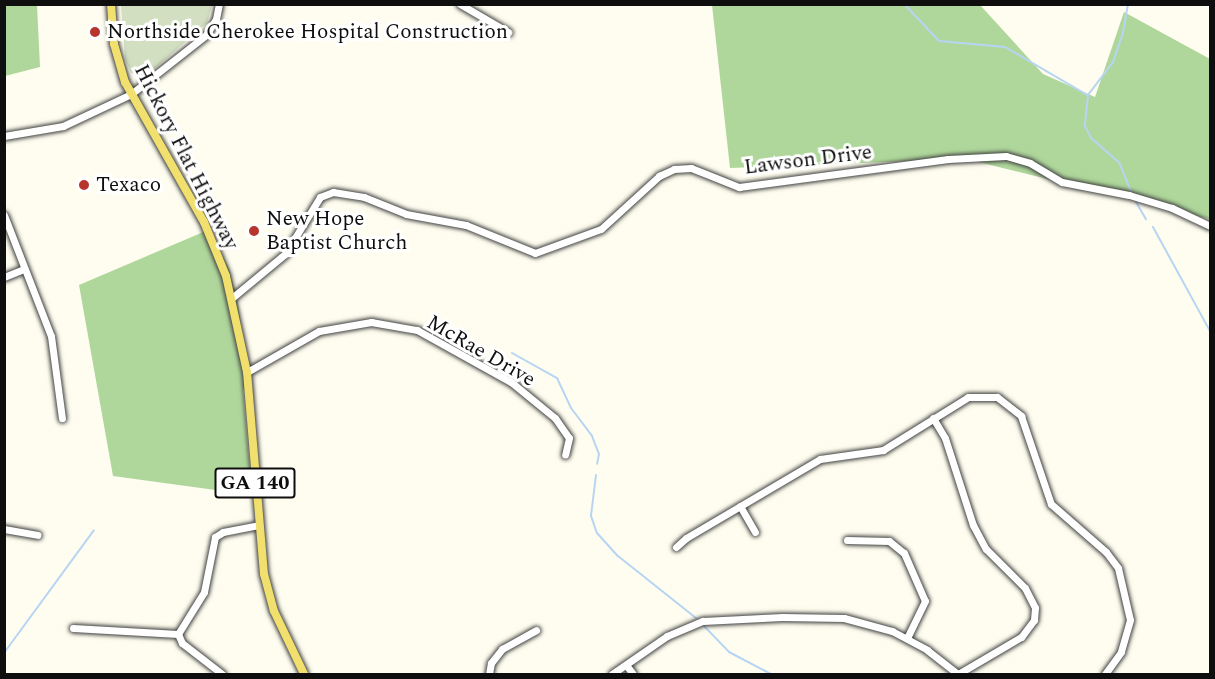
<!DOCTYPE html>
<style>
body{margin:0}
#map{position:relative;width:1215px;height:679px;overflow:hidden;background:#fefdef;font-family:Spectral,serif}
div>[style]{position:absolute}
.forest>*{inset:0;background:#afd79b}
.cemetery>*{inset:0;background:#d2dfc1}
.stream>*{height:2px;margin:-1px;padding:0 1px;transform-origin:1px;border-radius:1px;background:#b7d5f3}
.roads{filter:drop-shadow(0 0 2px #414141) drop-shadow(0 0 2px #414141)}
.minor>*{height:7px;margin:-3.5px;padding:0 3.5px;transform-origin:3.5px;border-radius:3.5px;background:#fff}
.major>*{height:8px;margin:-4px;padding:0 4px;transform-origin:4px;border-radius:4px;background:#f1e06d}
.dots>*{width:16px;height:16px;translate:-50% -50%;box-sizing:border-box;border:3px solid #fff;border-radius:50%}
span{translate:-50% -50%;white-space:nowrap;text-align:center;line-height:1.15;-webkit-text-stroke:6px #fff;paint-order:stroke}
.shield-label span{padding:2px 4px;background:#fff;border:2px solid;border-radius:4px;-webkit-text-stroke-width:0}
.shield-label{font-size:20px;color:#0e0e0e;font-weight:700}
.poi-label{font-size:21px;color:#0e0e0e}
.left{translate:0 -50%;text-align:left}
.street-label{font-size:21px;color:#0e0e0e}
.frame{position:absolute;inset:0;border:6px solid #0e0e0e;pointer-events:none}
</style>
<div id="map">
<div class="forest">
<i style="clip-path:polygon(5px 4px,37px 5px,40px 67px,5px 76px)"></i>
<i style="clip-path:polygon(712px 5px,980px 5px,1043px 74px,1095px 97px,1124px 12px,1210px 59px,1210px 219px,966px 159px,730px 168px)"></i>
<i style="clip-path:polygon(208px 230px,229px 268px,238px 303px,247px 372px,243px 391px,252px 495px,113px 476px,79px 285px)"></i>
</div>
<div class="cemetery">
<i style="clip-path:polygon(121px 5px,212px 5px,207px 23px,145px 77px,131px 73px,125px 59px)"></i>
</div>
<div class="stream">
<i style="left:904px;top:4px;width:51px;rotate:46.6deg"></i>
<i style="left:939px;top:41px;width:66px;rotate:5.2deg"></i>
<i style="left:1005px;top:47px;width:95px;rotate:30.3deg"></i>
<i style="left:1128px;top:4px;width:29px;rotate:100deg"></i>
<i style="left:1123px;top:33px;width:31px;rotate:109deg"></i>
<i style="left:1113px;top:62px;width:41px;rotate:127.1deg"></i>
<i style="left:1088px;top:95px;width:31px;rotate:96deg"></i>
<i style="left:1085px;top:126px;width:13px;rotate:63deg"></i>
<i style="left:1091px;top:138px;width:37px;rotate:41deg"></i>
<i style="left:1119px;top:162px;width:31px;rotate:68deg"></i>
<i style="left:1136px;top:202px;width:20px;rotate:60deg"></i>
<i style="left:1153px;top:227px;width:119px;rotate:61.3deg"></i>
<i style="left:512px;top:353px;width:51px;rotate:29.1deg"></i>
<i style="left:557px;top:378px;width:33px;rotate:65deg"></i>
<i style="left:571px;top:408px;width:35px;rotate:53deg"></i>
<i style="left:592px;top:436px;width:19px;rotate:69deg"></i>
<i style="left:599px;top:454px;width:10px;rotate:101deg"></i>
<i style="left:596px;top:475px;width:41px;rotate:97deg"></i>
<i style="left:591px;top:516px;width:18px;rotate:71deg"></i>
<i style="left:597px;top:533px;width:31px;rotate:48deg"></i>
<i style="left:618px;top:556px;width:100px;rotate:38.5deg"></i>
<i style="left:704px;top:626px;width:36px;rotate:46deg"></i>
<i style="left:729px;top:652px;width:47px;rotate:27.6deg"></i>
<i style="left:4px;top:653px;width:152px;rotate:-53.8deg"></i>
</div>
<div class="roads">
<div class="minor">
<i style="left:460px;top:4px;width:56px;rotate:30.3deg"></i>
<i style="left:4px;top:136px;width:60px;rotate:-9.6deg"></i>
<i style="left:63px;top:126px;width:75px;rotate:-25.2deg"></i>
<i style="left:131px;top:94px;width:95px;rotate:-38.2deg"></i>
<i style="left:206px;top:35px;width:19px;rotate:-58deg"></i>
<i style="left:216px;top:19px;width:15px;rotate:-79deg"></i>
<i style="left:4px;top:215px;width:130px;rotate:68.8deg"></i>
<i style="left:51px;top:336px;width:83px;rotate:82.4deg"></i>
<i style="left:4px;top:277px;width:22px;rotate:-22deg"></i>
<i style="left:233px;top:297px;width:67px;rotate:-39.6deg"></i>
<i style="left:285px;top:254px;width:67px;rotate:-58.4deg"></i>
<i style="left:320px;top:197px;width:14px;rotate:-21deg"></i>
<i style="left:333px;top:192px;width:31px;rotate:9deg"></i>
<i style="left:364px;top:197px;width:45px;rotate:22deg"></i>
<i style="left:406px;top:214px;width:61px;rotate:10.4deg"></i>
<i style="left:466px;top:225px;width:74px;rotate:22.1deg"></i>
<i style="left:535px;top:253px;width:70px;rotate:-20deg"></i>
<i style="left:601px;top:229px;width:79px;rotate:-42.4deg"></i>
<i style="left:659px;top:176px;width:17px;rotate:-25deg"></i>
<i style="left:674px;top:169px;width:17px;rotate:-3deg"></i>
<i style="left:691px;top:168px;width:52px;rotate:21.6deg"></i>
<i style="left:739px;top:187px;width:211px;rotate:-7.6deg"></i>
<i style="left:948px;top:159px;width:58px;rotate:-3deg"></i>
<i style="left:1006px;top:156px;width:25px;rotate:16deg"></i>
<i style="left:1030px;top:163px;width:37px;rotate:31deg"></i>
<i style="left:1062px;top:182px;width:68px;rotate:11deg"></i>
<i style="left:1129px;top:195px;width:45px;rotate:16.8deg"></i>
<i style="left:1172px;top:208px;width:42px;rotate:25.3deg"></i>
<i style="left:247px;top:372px;width:83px;rotate:-29.7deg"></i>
<i style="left:319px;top:331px;width:53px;rotate:-9.8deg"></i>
<i style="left:371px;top:322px;width:47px;rotate:9.9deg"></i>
<i style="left:417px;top:330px;width:107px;rotate:29deg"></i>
<i style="left:511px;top:382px;width:57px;rotate:39.3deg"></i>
<i style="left:555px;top:418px;width:24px;rotate:55deg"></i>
<i style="left:569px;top:438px;width:17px;rotate:103deg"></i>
<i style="left:933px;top:418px;width:23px;rotate:59deg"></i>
<i style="left:945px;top:438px;width:91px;rotate:72.2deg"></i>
<i style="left:973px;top:525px;width:27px;rotate:62deg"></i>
<i style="left:986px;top:549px;width:55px;rotate:45deg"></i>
<i style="left:1025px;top:588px;width:22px;rotate:63deg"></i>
<i style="left:1035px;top:608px;width:12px;rotate:95deg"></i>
<i style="left:1034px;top:620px;width:21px;rotate:127deg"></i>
<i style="left:1021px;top:637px;width:73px;rotate:149.6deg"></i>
<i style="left:740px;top:506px;width:30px;rotate:60deg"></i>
<i style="left:4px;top:529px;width:34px;rotate:10deg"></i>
<i style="left:847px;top:540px;width:42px;rotate:1.4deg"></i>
<i style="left:889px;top:541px;width:19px;rotate:39deg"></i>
<i style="left:904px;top:553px;width:52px;rotate:66.4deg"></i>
<i style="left:925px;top:601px;width:41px;rotate:115.9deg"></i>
<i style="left:676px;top:547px;width:13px;rotate:-42deg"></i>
<i style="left:686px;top:538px;width:156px;rotate:-30.5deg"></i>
<i style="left:820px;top:459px;width:64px;rotate:-8.1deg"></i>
<i style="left:883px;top:450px;width:100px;rotate:-31.9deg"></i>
<i style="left:968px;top:397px;width:29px"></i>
<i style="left:997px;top:397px;width:31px;rotate:38deg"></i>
<i style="left:1021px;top:416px;width:93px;rotate:71.2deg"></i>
<i style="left:1051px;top:504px;width:73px;rotate:41.1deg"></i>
<i style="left:1106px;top:552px;width:20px;rotate:53deg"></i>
<i style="left:1118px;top:568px;width:53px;rotate:77deg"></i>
<i style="left:1130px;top:620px;width:33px;rotate:106deg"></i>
<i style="left:1121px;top:652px;width:27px;rotate:126deg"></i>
<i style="left:73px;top:628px;width:105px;rotate:3.3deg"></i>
<i style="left:178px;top:634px;width:10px;rotate:66deg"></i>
<i style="left:182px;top:643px;width:51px;rotate:37.8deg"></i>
<i style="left:178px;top:634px;width:49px;rotate:-58.2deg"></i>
<i style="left:204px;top:592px;width:56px;rotate:-78.7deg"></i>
<i style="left:215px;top:537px;width:9px;rotate:-32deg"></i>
<i style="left:223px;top:532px;width:36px;rotate:-11deg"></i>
<i style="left:626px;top:665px;width:11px;rotate:52deg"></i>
<i style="left:489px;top:674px;width:11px;rotate:-80deg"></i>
<i style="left:491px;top:663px;width:18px;rotate:-52deg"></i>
<i style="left:502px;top:649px;width:39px;rotate:-29deg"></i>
<i style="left:612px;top:674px;width:67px;rotate:-34.6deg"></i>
<i style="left:667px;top:636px;width:39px;rotate:-23deg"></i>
<i style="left:703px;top:621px;width:79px;rotate:-2.9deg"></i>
<i style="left:782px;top:617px;width:62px;rotate:0.9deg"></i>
<i style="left:844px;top:618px;width:50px;rotate:15.2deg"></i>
<i style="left:892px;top:631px;width:40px;rotate:28deg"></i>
<i style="left:927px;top:650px;width:39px;rotate:38deg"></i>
</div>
<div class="major">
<i style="left:111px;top:4px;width:40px;rotate:85.7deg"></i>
<i style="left:114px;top:44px;width:40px;rotate:74deg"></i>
<i style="left:125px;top:82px;width:161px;rotate:60.6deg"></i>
<i style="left:204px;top:222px;width:58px;rotate:67.8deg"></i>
<i style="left:226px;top:276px;width:98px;rotate:77.7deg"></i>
<i style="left:247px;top:372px;width:203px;rotate:85.2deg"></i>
<i style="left:264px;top:574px;width:38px;rotate:75deg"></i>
<i style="left:274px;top:611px;width:70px;rotate:64.5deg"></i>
</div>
</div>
<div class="dots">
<i style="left:95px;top:32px;background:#b6362d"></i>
<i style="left:84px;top:185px;background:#b6362d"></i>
<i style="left:254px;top:231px;background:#b6362d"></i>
</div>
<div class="shield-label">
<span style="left:255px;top:483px">GA 140</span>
</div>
<div class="poi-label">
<span class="left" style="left:107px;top:32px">Northside Cherokee Hospital Construction</span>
<span class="left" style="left:96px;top:185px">Texaco</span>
<span class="left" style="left:266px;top:231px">New Hope<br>Baptist Church</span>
</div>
<div class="street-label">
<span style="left:186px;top:157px;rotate:63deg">Hickory Flat Highway</span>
<span style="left:808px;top:160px;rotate:-7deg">Lawson Drive</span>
<span style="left:481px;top:351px;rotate:30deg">McRae Drive</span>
</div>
<div class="frame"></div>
</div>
